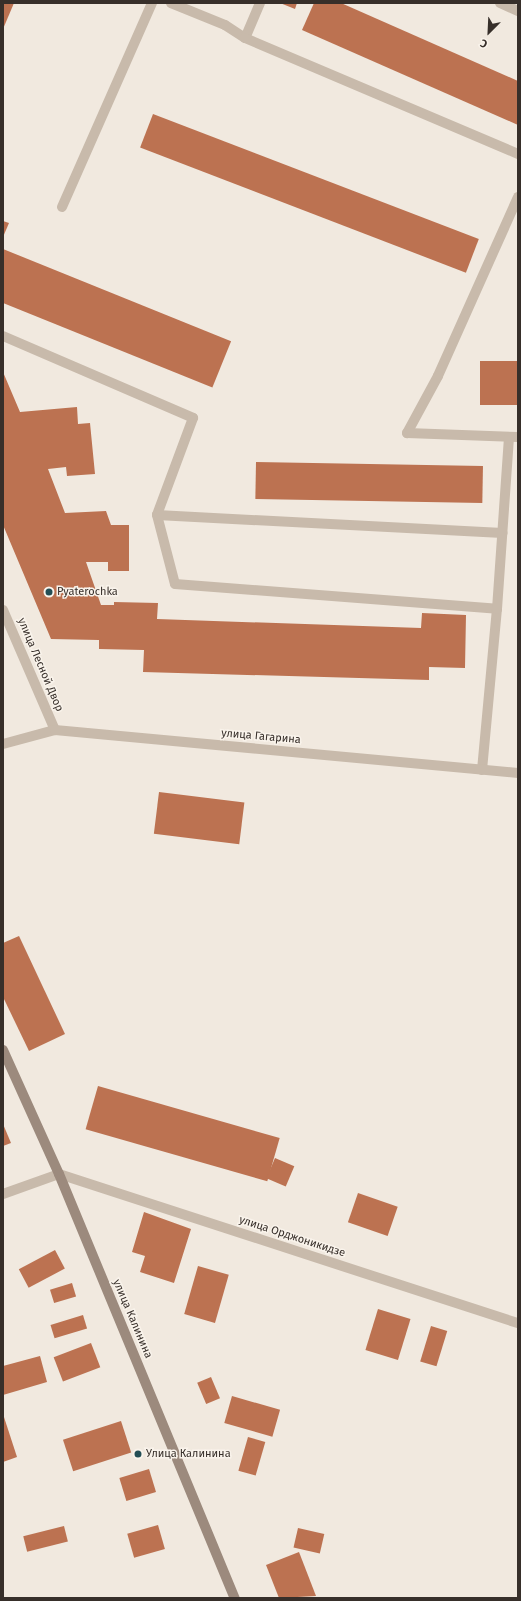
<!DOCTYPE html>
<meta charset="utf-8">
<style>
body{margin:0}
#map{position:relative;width:521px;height:1601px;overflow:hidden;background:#f1e9df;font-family:"Fira Sans",sans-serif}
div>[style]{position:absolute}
.building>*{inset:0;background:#bc7251;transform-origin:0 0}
.service>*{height:10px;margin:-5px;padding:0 5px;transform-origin:5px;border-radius:5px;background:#c8baab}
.minor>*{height:10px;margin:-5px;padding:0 5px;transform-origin:5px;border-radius:5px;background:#c8baab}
.tertiary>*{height:10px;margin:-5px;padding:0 5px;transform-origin:5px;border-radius:5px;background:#c8baab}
.secondary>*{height:10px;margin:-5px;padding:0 5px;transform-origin:5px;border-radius:5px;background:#9c8a7d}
.dots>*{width:11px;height:11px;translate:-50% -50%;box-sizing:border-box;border:2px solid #f9f3eb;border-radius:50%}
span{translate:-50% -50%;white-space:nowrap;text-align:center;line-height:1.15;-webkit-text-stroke:3px #f9f3eb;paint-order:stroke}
.poi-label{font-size:11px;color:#372f2a}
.left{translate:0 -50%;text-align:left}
.street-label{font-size:11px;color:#372f2a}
.frame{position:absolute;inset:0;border:4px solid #372f2a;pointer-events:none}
.north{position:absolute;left:469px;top:12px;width:40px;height:40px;-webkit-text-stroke:3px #f9f3eb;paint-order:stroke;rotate:204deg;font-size:11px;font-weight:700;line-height:16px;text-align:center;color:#372f2a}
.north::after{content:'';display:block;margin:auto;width:14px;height:18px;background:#372f2a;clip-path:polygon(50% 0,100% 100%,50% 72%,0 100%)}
</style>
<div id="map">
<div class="building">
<i style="clip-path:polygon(3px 3px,14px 3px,3px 29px)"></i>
<i style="clip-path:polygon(280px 3px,297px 3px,295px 9px)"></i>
<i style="clip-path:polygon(314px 3px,341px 3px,518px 81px,518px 125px,302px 30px)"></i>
<i style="left:153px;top:114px;width:349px;height:36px;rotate:21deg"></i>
<i style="clip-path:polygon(3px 221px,9px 223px,3px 237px)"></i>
<i style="left:3px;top:249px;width:246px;height:50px;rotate:22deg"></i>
<i style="left:480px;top:361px;width:38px;height:44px"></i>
<i style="clip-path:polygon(3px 372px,20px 412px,77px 407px,78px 424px,90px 423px,95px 474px,67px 476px,66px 467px,48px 469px,65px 513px,106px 511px,111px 525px,129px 525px,129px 571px,108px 571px,108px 562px,86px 562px,101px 605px,114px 605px,114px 602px,158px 603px,157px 619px,421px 628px,422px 613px,466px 615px,465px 668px,429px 667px,429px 680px,143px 672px,144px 650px,99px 649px,99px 640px,51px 639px,3px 525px)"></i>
<i style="left:256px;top:462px;width:227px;height:37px;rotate:1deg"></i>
<i style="left:159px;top:792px;width:86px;height:42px;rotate:7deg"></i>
<i style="clip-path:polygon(19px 936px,65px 1034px,29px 1051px,3px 997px,3px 943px)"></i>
<i style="left:98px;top:1086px;width:189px;height:45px;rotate:16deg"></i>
<i style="clip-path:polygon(3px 1124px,11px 1143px,3px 1146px)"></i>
<i style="left:275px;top:1158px;width:21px;height:22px;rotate:23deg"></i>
<i style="left:358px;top:1193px;width:42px;height:31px;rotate:19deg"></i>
<i style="clip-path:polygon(144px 1212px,191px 1229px,174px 1283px,140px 1272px,145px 1256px,132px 1252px)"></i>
<i style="left:55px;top:1250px;width:21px;height:41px;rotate:62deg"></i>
<i style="left:198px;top:1266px;width:32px;height:50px;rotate:16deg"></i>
<i style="left:72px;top:1283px;width:14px;height:23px;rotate:73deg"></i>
<i style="left:378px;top:1309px;width:34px;height:43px;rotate:17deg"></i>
<i style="left:83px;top:1315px;width:14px;height:34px;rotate:73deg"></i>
<i style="left:431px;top:1326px;width:17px;height:37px;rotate:17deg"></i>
<i style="left:91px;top:1343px;width:26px;height:40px;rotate:69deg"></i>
<i style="clip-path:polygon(40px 1356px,47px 1382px,3px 1395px,3px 1366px)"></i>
<i style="left:211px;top:1377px;width:23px;height:15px;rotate:67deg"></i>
<i style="left:232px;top:1396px;width:50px;height:28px;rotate:16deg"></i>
<i style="clip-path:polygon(3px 1414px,17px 1457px,3px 1462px)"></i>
<i style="left:121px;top:1421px;width:33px;height:61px;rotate:72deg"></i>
<i style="left:248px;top:1437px;width:18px;height:35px;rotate:16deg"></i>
<i style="left:149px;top:1469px;width:24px;height:31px;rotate:73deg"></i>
<i style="left:158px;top:1525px;width:25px;height:32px;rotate:74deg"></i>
<i style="left:64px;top:1526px;width:16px;height:42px;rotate:76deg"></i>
<i style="left:298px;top:1528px;width:27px;height:20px;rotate:13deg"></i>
<i style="clip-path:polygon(299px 1552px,316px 1596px,279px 1598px,266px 1565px)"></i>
</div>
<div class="service">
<i style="left:171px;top:3px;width:58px;rotate:22.2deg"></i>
<i style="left:225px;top:25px;width:24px;rotate:33deg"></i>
<i style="left:260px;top:3px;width:38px;rotate:113deg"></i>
<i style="left:245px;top:38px;width:297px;rotate:23deg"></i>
<i style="left:500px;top:3px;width:20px;rotate:24deg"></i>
<i style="left:518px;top:197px;width:196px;rotate:114.1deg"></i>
<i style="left:438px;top:376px;width:65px;rotate:118.5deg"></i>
<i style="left:407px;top:433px;width:111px;rotate:2.1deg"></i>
<i style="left:62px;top:207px;width:223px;rotate:-66.2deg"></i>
<i style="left:3px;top:336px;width:207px;rotate:23.3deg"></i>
<i style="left:193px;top:418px;width:103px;rotate:110.4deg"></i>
<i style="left:157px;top:515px;width:71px;rotate:75.4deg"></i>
<i style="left:175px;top:584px;width:323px;rotate:4.4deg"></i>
<i style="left:157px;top:515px;width:346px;rotate:3deg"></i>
<i style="left:482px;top:770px;width:162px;rotate:-84.7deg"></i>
<i style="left:497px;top:609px;width:172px;rotate:-86deg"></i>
</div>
<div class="minor">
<i style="left:3px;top:610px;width:131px;rotate:66.6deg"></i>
<i style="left:3px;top:1194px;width:59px;rotate:-19.7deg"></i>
</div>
<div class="tertiary">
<i style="left:3px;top:744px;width:54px;rotate:-15.1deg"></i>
<i style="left:55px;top:730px;width:465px;rotate:5.3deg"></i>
<i style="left:59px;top:1174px;width:483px;rotate:18deg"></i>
</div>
<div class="secondary">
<i style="left:3px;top:1050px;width:136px;rotate:65.7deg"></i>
<i style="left:59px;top:1174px;width:459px;rotate:67.5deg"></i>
</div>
<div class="dots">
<i style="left:49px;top:592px;background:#234e55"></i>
<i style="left:138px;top:1454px;background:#234e55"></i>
</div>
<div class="poi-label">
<span class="left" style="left:57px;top:592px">Pyaterochka</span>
<span class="left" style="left:146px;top:1454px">Улица Калинина</span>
</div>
<div class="street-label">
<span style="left:40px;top:665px;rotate:67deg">улица Лесной Двор</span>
<span style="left:261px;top:737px;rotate:5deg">улица Гагарина</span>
<span style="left:292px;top:1237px;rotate:18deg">улица Орджоникидзе</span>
<span style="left:132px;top:1319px;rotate:67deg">улица Калинина</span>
</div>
<div class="frame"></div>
<div class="north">С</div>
</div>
